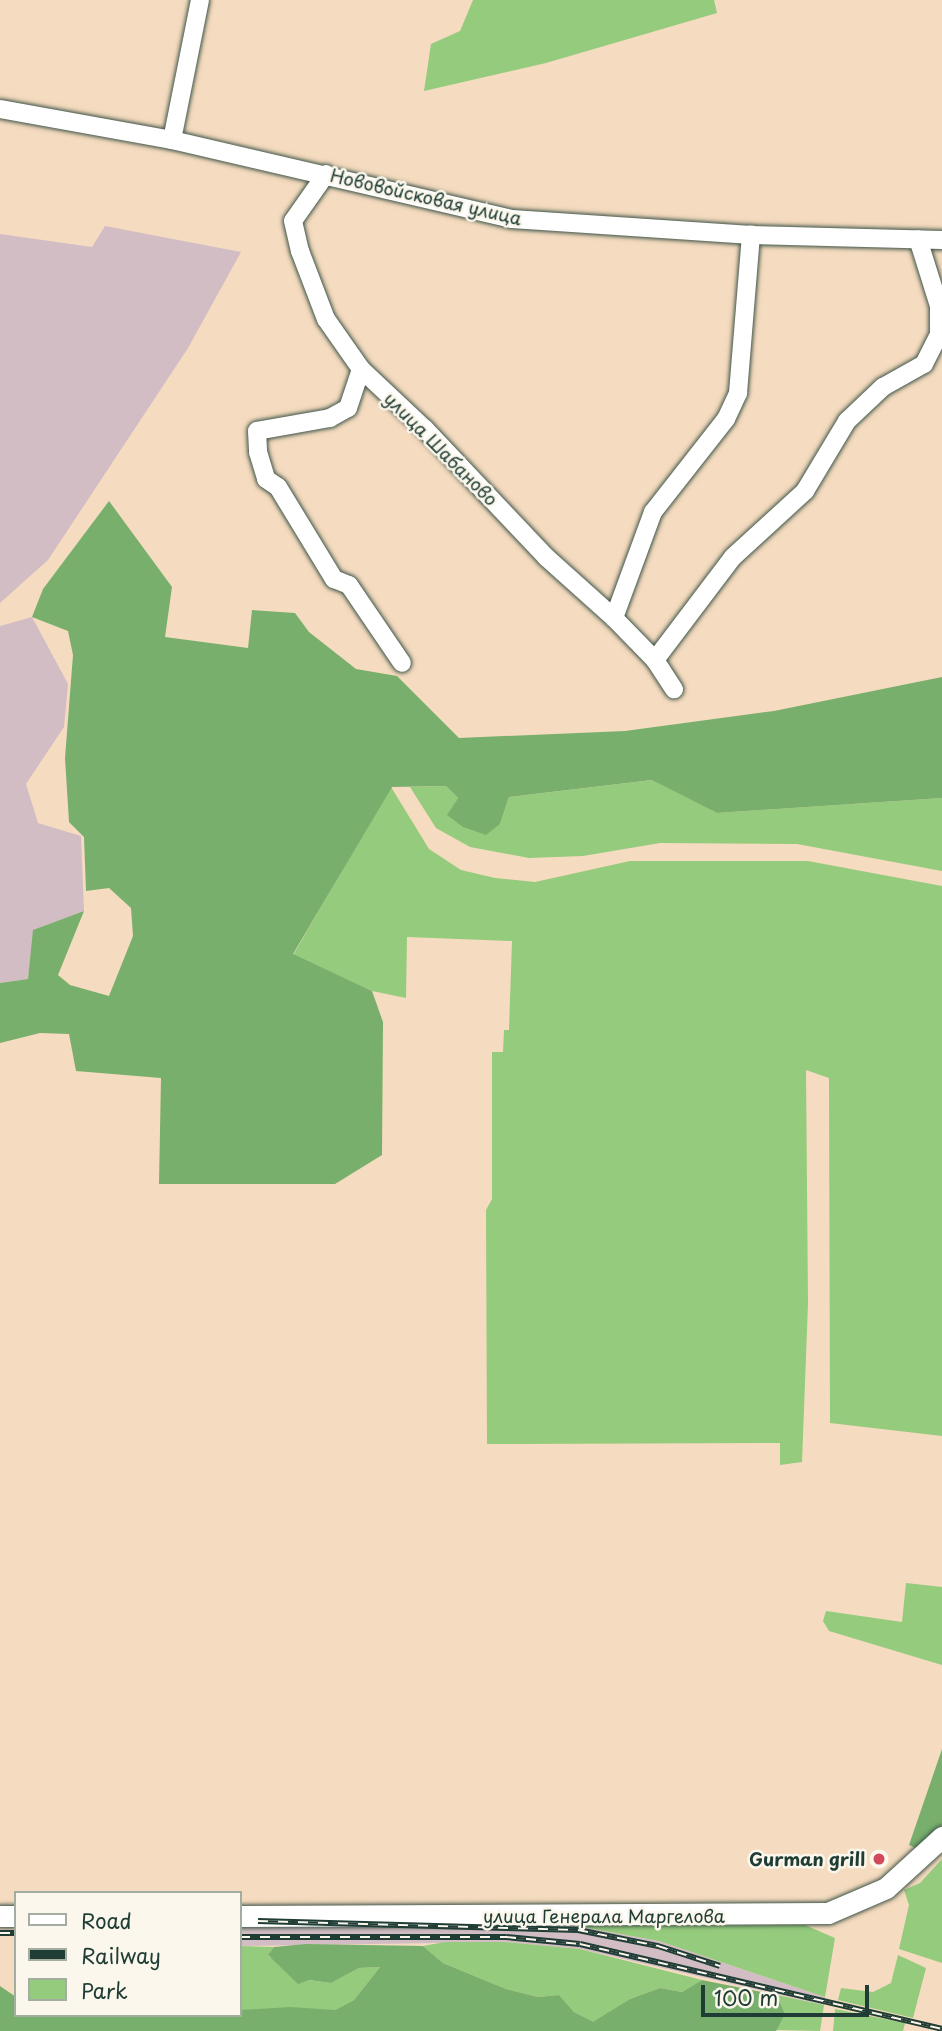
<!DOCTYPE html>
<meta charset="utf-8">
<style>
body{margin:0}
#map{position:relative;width:942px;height:2031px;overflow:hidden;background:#f5dbbf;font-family:"Playpen Sans",sans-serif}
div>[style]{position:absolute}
.industrial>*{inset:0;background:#d2bdc5}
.green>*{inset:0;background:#95cb7c}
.forest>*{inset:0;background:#78af6c}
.roads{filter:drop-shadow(0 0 2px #3f5549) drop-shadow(0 0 2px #3f5549)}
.minor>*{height:18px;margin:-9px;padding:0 9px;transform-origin:9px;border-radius:9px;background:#fff}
.major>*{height:21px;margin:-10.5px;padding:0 10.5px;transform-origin:10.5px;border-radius:10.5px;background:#fff}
.rail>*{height:6px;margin-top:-3px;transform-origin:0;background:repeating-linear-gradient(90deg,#fbf7ec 0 10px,#1f3d34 0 20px);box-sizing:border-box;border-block:2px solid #1f3d34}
.dots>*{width:19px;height:19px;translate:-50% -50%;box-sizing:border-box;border:4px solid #fbf7ec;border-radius:50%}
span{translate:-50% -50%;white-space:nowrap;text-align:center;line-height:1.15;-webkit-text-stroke:5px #fbf7ec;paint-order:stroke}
.street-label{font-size:18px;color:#1f3d34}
.poi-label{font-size:18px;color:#1f3d34;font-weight:700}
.right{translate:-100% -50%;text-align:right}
.legend{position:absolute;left:14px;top:1891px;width:228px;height:126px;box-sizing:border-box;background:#fbf7ec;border:2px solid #a3ada2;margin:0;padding:9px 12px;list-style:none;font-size:21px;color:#1f3d34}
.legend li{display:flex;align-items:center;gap:14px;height:35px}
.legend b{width:35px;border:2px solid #a3ada2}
.scale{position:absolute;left:701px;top:1985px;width:168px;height:32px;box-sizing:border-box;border:4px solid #1f3d34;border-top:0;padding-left:9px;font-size:21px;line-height:24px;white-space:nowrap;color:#1f3d34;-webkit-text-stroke:5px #fbf7ec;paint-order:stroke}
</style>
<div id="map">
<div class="industrial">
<i style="clip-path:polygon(105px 226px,241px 252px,188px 348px,48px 560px,0 603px,0 234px,92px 247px)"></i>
<i style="clip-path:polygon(32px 617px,68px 684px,64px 727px,26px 784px,38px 823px,81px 836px,84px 911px,34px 930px,28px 979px,0 983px,0 626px)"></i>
<i style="clip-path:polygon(240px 1919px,506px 1920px,577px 1926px,659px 1941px,825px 1997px,824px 2005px,580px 1949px,505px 1942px,240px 1946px)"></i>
</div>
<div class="green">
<i style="clip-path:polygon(473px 0,714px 0,717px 13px,546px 63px,424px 91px,431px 44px,460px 31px)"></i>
<i style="clip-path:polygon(653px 780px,717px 813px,942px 798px,942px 871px,797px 844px,660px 843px,583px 856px,529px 858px,470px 847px,436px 828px,410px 787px,446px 786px,458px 798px,448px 814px,500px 824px,509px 797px)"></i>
<i style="clip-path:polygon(391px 787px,429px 849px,461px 870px,495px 878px,535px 882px,630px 861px,808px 861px,942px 886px,942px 1436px,830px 1423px,829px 1078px,806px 1070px,808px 1303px,802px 1462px,780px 1465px,780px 1443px,487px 1444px,486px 1210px,492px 1199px,492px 1052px,503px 1052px,504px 1030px,509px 1030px,512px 941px,407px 937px,406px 998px,372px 991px,293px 955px)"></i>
<i style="clip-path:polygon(906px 1583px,942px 1587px,942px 1665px,829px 1631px,823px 1621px,826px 1611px,902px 1622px)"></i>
<i style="clip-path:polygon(942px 1859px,942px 1963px,899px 1949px,909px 1905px,904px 1890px,920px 1883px)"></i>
<i style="clip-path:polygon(805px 1925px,835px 1938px,825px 1997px,659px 1941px,577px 1926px)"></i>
<i style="clip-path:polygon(445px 1942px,505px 1942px,580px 1949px,702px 1980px,682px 1992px,660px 1988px,630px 1999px,593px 2023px,574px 2012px,559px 1995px,538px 1997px,506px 1989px,443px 1963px,423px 1946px)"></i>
<i style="clip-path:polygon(240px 1946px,274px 1947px,268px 1956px,309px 1980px,331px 1983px,359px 1968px,380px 1967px,354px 2000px,335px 2010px,240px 2010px)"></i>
<i style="clip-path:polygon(898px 1955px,926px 1968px,913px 2018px,838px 2000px,841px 1988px,873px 1992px,891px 1983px)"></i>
<i style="clip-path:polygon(777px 1995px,824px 2005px,820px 2031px,775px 2030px,785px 2014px)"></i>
<i style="clip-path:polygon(835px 2009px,905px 2023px,903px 2031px,833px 2031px)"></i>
</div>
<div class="forest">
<i style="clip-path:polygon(109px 501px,172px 587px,165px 637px,248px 648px,252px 610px,295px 613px,309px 632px,356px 669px,397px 676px,459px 738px,625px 731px,774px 711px,942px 677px,942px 798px,717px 813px,652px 780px,509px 797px,500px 824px,486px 835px,463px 827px,447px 815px,458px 798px,446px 786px,392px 787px,293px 954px,372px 991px,383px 1022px,382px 1155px,335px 1184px,159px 1184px,161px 1078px,76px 1071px,69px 1034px,40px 1033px,0 1043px,0 983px,28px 979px,33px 930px,84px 911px,58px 975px,70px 985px,109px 996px,133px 936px,131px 908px,109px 888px,86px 891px,84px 837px,69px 822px,65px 758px,73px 655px,68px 631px,32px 617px,43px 589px)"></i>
<i style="clip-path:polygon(942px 1749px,942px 1825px,922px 1851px,909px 1845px)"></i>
<i style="clip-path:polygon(306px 1944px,423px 1946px,443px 1963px,506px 1989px,538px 1997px,559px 1995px,574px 2012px,593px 2022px,630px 1999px,660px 1988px,682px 1992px,702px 1980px,777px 1995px,785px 2014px,776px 2031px,0 2031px,0 1986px,16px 1997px,16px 2015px,240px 2015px,240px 2010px,290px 2007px,335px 2010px,354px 2000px,380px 1967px,359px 1968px,331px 1983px,309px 1980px,298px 1984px,268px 1955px,274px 1947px)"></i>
</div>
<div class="roads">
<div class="minor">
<i style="left:0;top:109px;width:175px;rotate:10.2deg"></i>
<i style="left:172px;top:140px;width:349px;rotate:13.1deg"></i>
<i style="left:512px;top:219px;width:240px;rotate:3.8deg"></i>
<i style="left:751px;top:235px;width:191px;rotate:1.5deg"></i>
<i style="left:172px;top:140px;width:143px;rotate:-78.7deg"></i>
<i style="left:326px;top:174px;width:57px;rotate:125.1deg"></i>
<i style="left:293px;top:221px;width:31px;rotate:77deg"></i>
<i style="left:300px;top:251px;width:73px;rotate:69.1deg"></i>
<i style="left:326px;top:319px;width:61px;rotate:55deg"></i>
<i style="left:361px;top:369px;width:88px;rotate:43.2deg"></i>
<i style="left:425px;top:429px;width:176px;rotate:46.6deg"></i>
<i style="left:546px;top:557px;width:91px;rotate:41.9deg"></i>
<i style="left:614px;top:618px;width:59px;rotate:45.7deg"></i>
<i style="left:655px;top:660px;width:35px;rotate:57deg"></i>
<i style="left:361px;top:369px;width:41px;rotate:108.4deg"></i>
<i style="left:348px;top:408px;width:21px;rotate:151deg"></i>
<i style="left:330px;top:418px;width:74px;rotate:169.9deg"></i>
<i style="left:257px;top:431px;width:21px;rotate:87deg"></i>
<i style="left:258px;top:452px;width:28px;rotate:73deg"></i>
<i style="left:266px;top:479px;width:14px;rotate:34deg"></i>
<i style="left:278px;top:487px;width:108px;rotate:58.7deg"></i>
<i style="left:334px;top:579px;width:16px;rotate:22deg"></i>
<i style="left:349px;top:585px;width:94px;rotate:55.8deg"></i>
<i style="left:614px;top:618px;width:113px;rotate:-69.8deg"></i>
<i style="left:653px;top:512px;width:118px;rotate:-51.9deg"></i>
<i style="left:726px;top:419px;width:29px;rotate:-65deg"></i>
<i style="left:738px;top:393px;width:159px;rotate:-85.3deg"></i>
<i style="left:655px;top:660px;width:129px;rotate:-52.9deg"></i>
<i style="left:733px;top:557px;width:98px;rotate:-42.5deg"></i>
<i style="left:805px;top:491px;width:82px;rotate:-59deg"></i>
<i style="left:847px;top:421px;width:50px;rotate:-43.4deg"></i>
<i style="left:883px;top:387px;width:47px;rotate:-29.3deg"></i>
<i style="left:924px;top:364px;width:34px;rotate:-63deg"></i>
<i style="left:939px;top:334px;width:28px;rotate:-90deg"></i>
<i style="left:939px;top:306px;width:70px;rotate:-107.4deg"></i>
</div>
<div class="major">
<i style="left:0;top:1916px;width:16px"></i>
<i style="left:240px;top:1916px;width:588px;rotate:-0.29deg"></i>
<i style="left:828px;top:1913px;width:63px;rotate:-23.3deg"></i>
<i style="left:886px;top:1888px;width:76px;rotate:-42.3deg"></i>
</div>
</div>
<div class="rail">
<i style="left:258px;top:1921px;width:320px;rotate:1.6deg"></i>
<i style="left:578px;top:1930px;width:82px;rotate:11.3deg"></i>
<i style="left:658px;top:1946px;width:65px;rotate:17.9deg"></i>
<i style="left:0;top:1933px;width:16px"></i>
<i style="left:240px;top:1937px;width:266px"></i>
<i style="left:506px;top:1937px;width:74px;rotate:5.4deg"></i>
<i style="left:580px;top:1944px;width:372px;rotate:13.2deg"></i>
</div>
<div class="dots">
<i style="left:879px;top:1859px;background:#d1495b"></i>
</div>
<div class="street-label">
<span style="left:426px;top:197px;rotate:13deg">Нововойсковая улица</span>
<span style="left:441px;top:449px;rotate:45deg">улица Шабаново</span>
<span style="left:604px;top:1916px">улица Генерала Маргелова</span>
</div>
<div class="poi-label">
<span class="right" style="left:865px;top:1859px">Gurman grill</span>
</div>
<ul class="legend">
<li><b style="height:9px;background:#fff"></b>Road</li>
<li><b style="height:9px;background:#1f3d34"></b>Railway</li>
<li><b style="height:19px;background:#95cb7c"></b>Park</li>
</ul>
<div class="scale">100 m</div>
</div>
